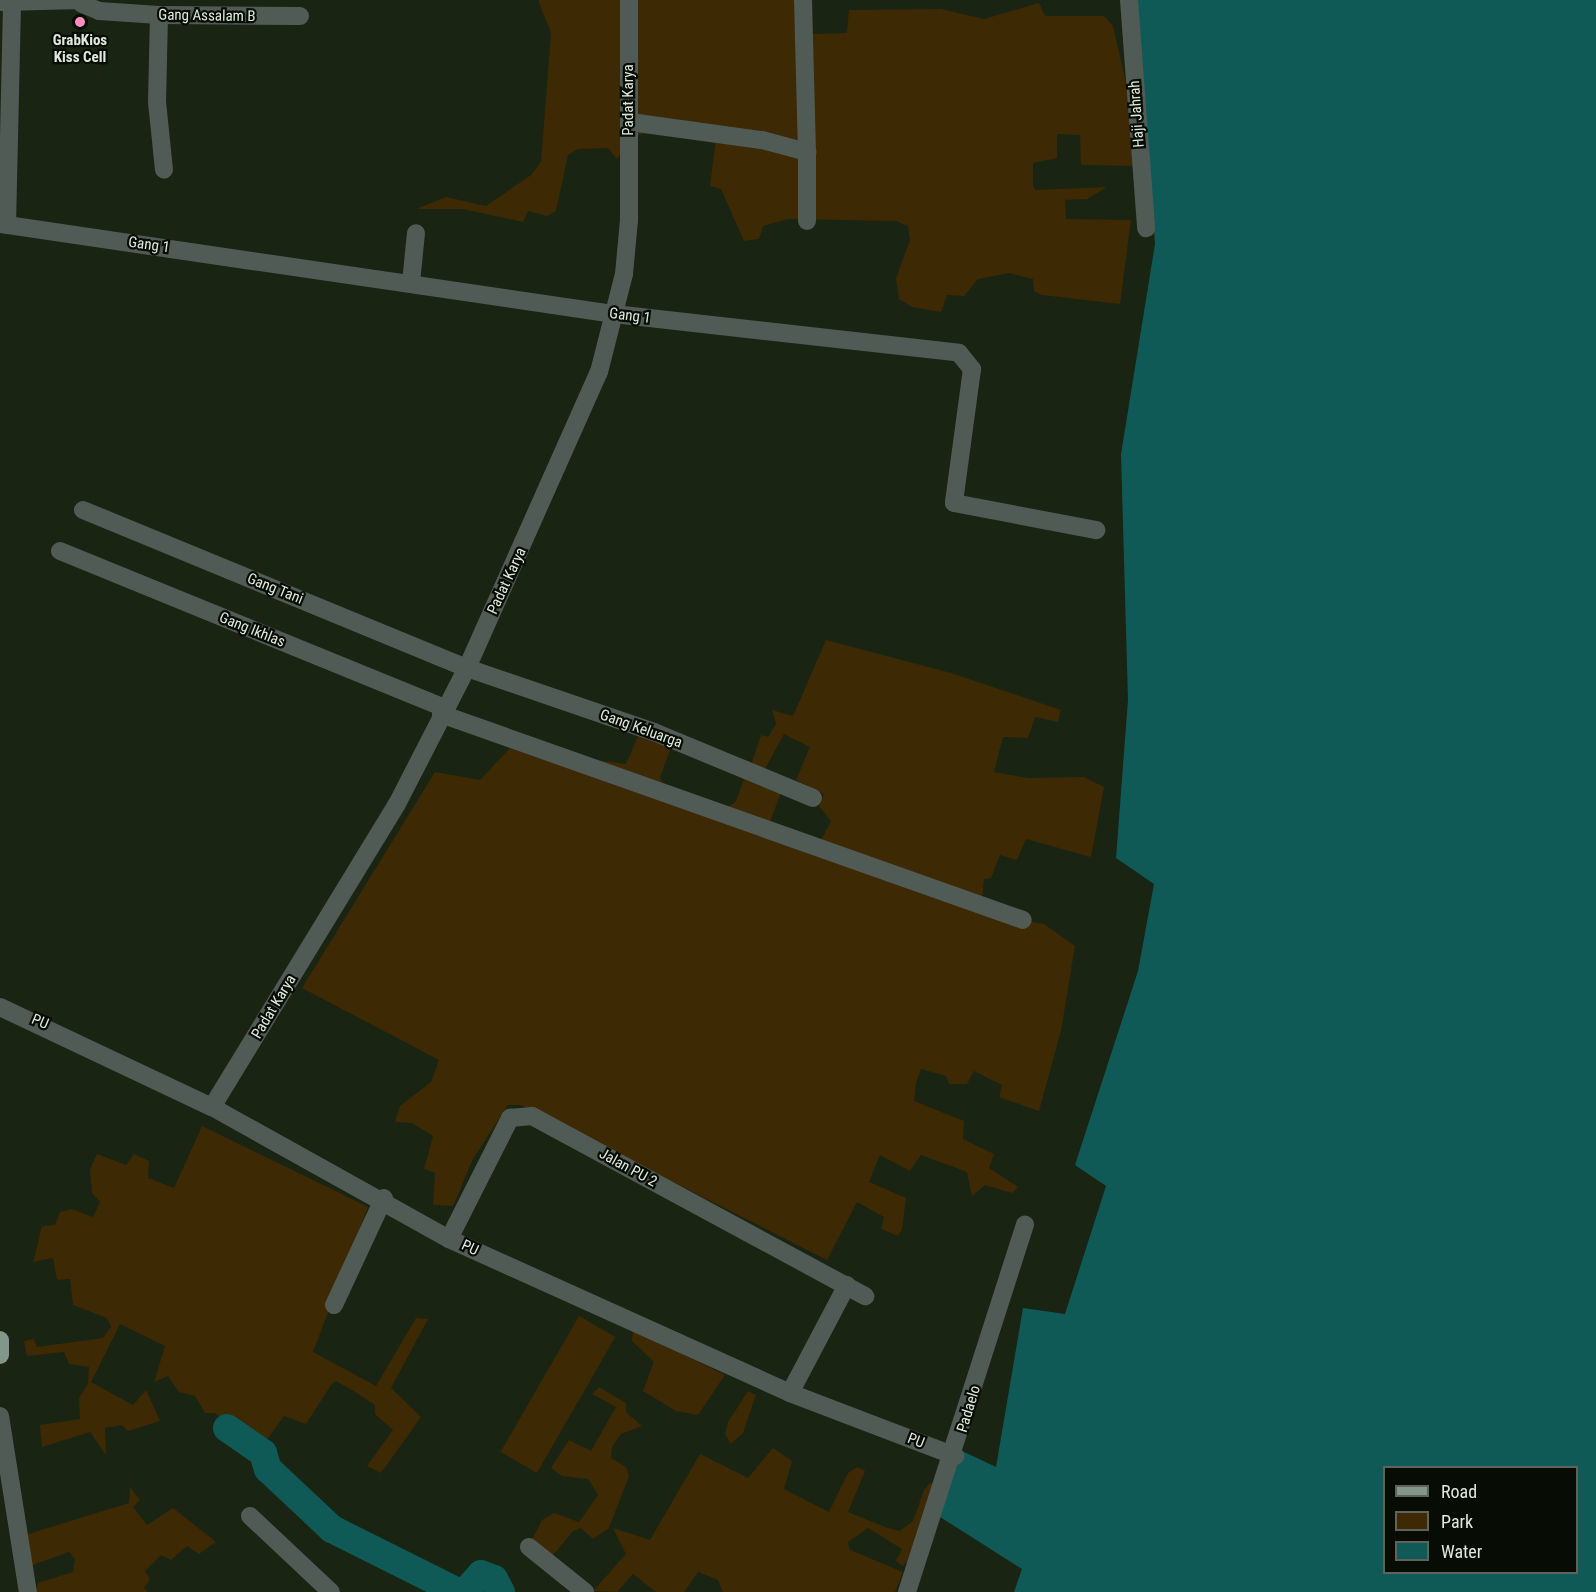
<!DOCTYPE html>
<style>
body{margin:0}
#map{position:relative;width:1596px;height:1592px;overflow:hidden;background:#1a2413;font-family:"Roboto Condensed",sans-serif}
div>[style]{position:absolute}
.green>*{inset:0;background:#3d2904;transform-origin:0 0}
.water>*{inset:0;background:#0f5a57}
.river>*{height:28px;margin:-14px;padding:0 14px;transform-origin:14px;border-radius:14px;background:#0f5a57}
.minor>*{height:18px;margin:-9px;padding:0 9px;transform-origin:9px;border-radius:9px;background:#515b56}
.major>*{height:18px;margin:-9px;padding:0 9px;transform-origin:9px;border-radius:9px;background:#82968b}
.dots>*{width:16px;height:16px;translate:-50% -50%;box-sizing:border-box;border:3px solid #070c05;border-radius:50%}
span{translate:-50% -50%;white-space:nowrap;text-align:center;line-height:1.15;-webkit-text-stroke:4.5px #070c05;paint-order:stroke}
.street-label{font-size:15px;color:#e1e9dd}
.poi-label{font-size:15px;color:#e1e9dd;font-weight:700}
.legend{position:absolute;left:1383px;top:1466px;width:195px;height:108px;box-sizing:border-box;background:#070c05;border:2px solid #5e645b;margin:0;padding:8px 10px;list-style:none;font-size:18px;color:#e1e9dd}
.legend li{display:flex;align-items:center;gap:12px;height:30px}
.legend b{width:30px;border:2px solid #5e645b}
</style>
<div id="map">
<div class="green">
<i style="clip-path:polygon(538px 0,794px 0,795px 32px,814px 34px,847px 33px,849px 10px,941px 9px,984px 19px,1039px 3px,1045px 16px,1104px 16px,1113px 26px,1127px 87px,1133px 166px,1081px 165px,1080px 135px,1057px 134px,1057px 158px,1033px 163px,1033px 185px,1035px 190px,1107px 187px,1087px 199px,1065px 200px,1066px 219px,1131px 220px,1120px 304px,1042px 295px,1034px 291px,1033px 279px,1009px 273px,978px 279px,964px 296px,947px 295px,941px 312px,912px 307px,899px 299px,896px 278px,910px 240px,908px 226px,896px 221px,788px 219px,763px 226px,759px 239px,744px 241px,721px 189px,710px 186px,716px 138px,653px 131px,632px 137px,617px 159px,608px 148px,578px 149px,568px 155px,556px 211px,547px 216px,528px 211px,523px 222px,463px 209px,416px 209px,446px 197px,486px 206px,531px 175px,541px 162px,551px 33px)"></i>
<i style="clip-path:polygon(826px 640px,951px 673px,1061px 710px,1058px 722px,1035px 717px,1028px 738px,1003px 737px,994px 772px,1028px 778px,1084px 777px,1104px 787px,1091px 857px,1026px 839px,1017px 860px,1000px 855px,991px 878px,984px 879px,982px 898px,1023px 920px,1044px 924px,1075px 946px,1061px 1031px,1039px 1111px,999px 1097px,1002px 1085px,974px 1071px,967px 1084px,949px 1084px,946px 1076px,921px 1069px,916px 1083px,914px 1101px,964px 1121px,963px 1139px,994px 1154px,989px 1168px,1018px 1187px,1012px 1193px,985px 1185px,972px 1196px,967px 1172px,921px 1155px,910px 1171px,880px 1155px,869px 1182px,906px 1198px,902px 1229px,898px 1236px,881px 1229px,884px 1217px,857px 1202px,827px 1260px,521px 1105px,508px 1105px,473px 1159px,453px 1206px,433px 1205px,435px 1173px,424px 1169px,433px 1136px,412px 1123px,395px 1122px,400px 1106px,431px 1082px,439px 1060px,302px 988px,435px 772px,480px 780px,510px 748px,626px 764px,639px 734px,672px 744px,660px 778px,666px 789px,726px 807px,735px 803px,745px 777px,782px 790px,768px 827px,817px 848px,831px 821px,819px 806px,824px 794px,796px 780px,810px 747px,784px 734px,765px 769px,752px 763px,761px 735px,768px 737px,776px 724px,772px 710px,793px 716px)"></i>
<i style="clip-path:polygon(202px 1126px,368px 1207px,313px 1352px,376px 1386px,416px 1318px,428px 1319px,391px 1388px,421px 1417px,381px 1473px,367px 1466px,393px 1430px,375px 1414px,375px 1405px,352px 1390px,336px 1381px,331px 1385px,306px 1424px,284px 1416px,261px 1448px,215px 1413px,205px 1413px,195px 1396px,179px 1392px,168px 1376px,154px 1382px,165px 1346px,120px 1324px,91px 1382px,133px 1405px,146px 1390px,160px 1421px,128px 1431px,122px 1425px,105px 1428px,106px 1455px,90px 1432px,42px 1447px,40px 1425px,80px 1419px,79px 1398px,88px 1384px,89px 1367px,69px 1364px,64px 1352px,27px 1356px,24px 1341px,34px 1339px,37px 1347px,103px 1338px,111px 1327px,107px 1318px,73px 1305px,70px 1279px,57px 1280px,53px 1258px,33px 1262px,42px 1226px,55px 1225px,60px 1212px,72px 1209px,93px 1217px,100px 1202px,92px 1193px,90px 1169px,97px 1154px,126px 1165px,134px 1154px,149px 1161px,148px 1178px,174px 1188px)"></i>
<i style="left:579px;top:1316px;width:42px;height:157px;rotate:30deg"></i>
<i style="clip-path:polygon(633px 1330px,725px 1375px,698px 1415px,676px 1411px,643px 1391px,654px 1362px,632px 1341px)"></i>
<i style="clip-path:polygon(599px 1387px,626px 1403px,626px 1412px,642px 1426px,621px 1434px,612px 1447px,611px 1458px,626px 1467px,629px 1476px,609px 1528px,593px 1539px,581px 1528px,573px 1531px,549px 1560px,531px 1542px,542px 1520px,554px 1513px,579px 1522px,598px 1495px,588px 1479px,562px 1476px,551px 1468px,569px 1440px,591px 1451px,616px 1407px,592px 1394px)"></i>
<i style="clip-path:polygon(748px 1391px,756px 1395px,743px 1433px,731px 1444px,725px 1434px,728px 1422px)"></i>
<i style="clip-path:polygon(773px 1448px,792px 1461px,784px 1489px,829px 1512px,848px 1473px,857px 1467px,865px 1471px,848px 1512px,888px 1528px,900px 1531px,913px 1521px,924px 1490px,930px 1483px,935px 1485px,910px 1559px,903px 1566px,896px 1561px,902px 1549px,868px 1528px,848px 1542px,850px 1550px,903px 1572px,895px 1592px,723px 1592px,718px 1580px,698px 1572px,684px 1592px,656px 1592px,633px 1574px,617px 1592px,593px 1591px,626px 1554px,613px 1528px,650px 1540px,700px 1454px,748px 1478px)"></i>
<i style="clip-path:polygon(130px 1487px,140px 1500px,133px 1507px,147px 1525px,173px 1508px,216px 1542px,199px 1554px,187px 1546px,171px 1560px,161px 1555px,145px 1571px,150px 1579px,144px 1588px,148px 1592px,36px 1592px,38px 1583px,73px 1572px,75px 1559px,69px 1552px,30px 1566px,25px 1535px,129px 1503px)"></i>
</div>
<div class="water">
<i style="clip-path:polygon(evenodd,1137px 0,1596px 0,1596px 1592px,1014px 1592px,1022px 1569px,937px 1515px,962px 1451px,996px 1467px,1023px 1308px,1065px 1314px,1106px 1186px,1075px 1165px,1138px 971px,1154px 884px,1116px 858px,1128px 700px,1121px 454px,1155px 244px,1137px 0,1384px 1468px,1576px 1468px,1576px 1572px,1384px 1572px,1384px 1468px)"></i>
</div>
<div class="river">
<i style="left:227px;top:1428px;width:44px;rotate:34.8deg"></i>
<i style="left:263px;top:1453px;width:17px;rotate:73deg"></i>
<i style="left:268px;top:1469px;width:88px;rotate:43.2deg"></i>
<i style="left:332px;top:1529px;width:141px;rotate:26.6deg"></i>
<i style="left:465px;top:1592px;width:24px;rotate:-48deg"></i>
<i style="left:481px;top:1574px;width:14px;rotate:21deg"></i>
<i style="left:494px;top:1579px;width:15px;rotate:62deg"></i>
</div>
<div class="minor">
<i style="left:803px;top:0;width:152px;rotate:88.5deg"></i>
<i style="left:1129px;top:0;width:229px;rotate:85.7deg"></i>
<i style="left:2px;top:2px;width:80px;rotate:-1.4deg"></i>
<i style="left:82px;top:4px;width:18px;rotate:22deg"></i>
<i style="left:99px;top:11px;width:60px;rotate:3.8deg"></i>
<i style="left:159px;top:15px;width:141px;rotate:0.4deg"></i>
<i style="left:159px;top:15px;width:87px;rotate:91.3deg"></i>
<i style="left:157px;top:102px;width:68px;rotate:84.1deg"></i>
<i style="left:630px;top:122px;width:133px;rotate:7.8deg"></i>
<i style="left:762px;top:140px;width:47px;rotate:14.9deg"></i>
<i style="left:807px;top:152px;width:69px;rotate:90deg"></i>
<i style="left:0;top:224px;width:621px;rotate:8.34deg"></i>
<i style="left:614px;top:314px;width:347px;rotate:6.4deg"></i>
<i style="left:959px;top:353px;width:21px;rotate:51deg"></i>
<i style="left:972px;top:369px;width:135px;rotate:97.7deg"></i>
<i style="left:954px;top:503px;width:145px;rotate:10.8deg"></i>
<i style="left:7px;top:225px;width:223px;rotate:-88.7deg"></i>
<i style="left:411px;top:283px;width:50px;rotate:-84.3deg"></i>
<i style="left:83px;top:510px;width:415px;rotate:22.4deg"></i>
<i style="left:467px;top:668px;width:198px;rotate:18.9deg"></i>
<i style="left:654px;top:732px;width:172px;rotate:22.5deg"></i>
<i style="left:60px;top:551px;width:415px;rotate:22.2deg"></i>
<i style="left:441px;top:714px;width:617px;rotate:19.49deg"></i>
<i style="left:0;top:1007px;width:234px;rotate:25.3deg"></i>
<i style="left:212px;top:1107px;width:271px;rotate:29.1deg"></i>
<i style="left:449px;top:1239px;width:374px;rotate:24.3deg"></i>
<i style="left:790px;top:1393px;width:177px;rotate:20.9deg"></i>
<i style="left:212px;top:1107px;width:355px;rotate:-58.6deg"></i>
<i style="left:397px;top:804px;width:153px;rotate:-62.8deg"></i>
<i style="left:467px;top:668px;width:324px;rotate:-66deg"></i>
<i style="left:599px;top:372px;width:101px;rotate:-75.7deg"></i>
<i style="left:624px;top:274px;width:54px;rotate:-84.7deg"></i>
<i style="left:629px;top:220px;width:220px;rotate:-90deg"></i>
<i style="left:449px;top:1239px;width:136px;rotate:-63.2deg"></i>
<i style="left:510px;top:1118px;width:22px;rotate:-5deg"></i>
<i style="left:532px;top:1116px;width:379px;rotate:28.4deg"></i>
<i style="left:334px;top:1305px;width:118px;rotate:-65deg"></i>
<i style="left:790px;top:1393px;width:122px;rotate:-62.2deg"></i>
<i style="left:0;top:1416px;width:178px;rotate:81deg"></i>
<i style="left:250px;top:1516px;width:111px;rotate:43.2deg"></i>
<i style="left:529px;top:1547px;width:72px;rotate:38.8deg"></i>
<i style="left:907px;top:1592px;width:386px;rotate:-72.2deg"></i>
</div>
<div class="major">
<i style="left:0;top:1340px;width:15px;rotate:90deg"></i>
</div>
<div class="dots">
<i style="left:80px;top:22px;background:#fe8ebd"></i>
</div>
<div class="street-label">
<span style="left:207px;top:16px;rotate:1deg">Gang Assalam B</span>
<span style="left:629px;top:100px;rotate:-90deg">Padat Karya</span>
<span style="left:1137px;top:114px;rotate:-94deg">Haji Jahrah</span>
<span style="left:149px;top:245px;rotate:8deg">Gang 1</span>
<span style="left:630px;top:316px;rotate:7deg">Gang 1</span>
<span style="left:507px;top:581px;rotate:-65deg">Padat Karya</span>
<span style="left:275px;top:589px;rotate:22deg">Gang Tani</span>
<span style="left:252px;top:630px;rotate:22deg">Gang Ikhlas</span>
<span style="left:641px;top:729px;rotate:20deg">Gang Keluarga</span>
<span style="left:274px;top:1007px;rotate:-59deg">Padat Karya</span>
<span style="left:40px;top:1022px;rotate:23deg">PU</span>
<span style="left:628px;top:1168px;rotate:29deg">Jalan PU 2</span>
<span style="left:470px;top:1248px;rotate:25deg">PU</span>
<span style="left:969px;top:1409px;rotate:-73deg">Padaelo</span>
<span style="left:916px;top:1441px;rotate:21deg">PU</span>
</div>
<div class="poi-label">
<span style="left:80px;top:49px">GrabKios<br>Kiss Cell</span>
</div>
<ul class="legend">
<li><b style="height:8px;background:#82968b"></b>Road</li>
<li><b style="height:16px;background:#3d2904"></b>Park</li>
<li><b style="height:16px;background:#0f5a57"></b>Water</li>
</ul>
</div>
